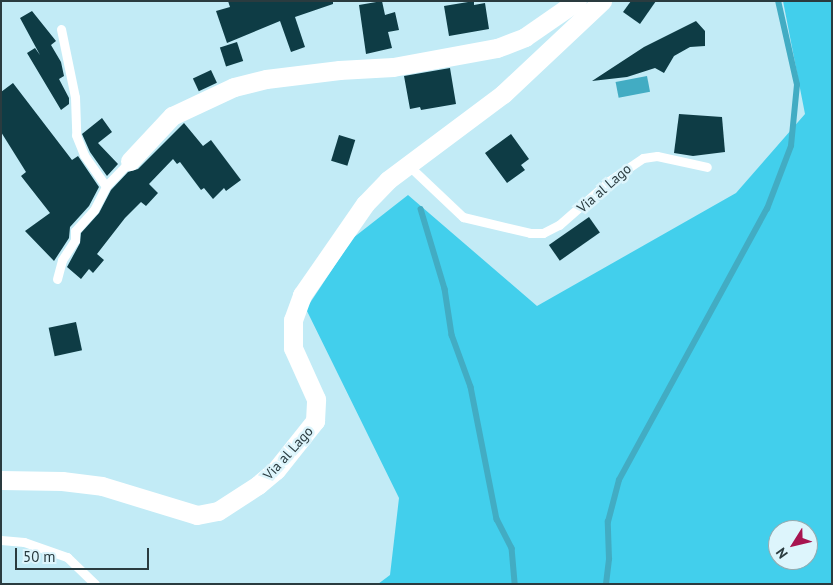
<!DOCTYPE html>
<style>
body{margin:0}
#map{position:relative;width:833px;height:585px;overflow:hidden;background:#c2ebf6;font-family:"PT Sans",sans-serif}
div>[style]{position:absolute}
.green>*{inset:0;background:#42cfec}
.water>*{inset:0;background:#42acc3;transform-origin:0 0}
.stream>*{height:5.5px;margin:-2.75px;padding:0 2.75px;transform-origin:2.75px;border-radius:2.75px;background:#42acc3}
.building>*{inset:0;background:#0e3c45;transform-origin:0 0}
.lane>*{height:9px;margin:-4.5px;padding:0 4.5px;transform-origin:4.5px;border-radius:4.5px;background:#fff}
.street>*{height:19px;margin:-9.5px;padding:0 9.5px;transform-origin:9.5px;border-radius:9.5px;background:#fff}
span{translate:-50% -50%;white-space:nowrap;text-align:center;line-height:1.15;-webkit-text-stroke:5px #ddf5fc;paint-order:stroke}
.street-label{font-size:14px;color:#2a3b3f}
.frame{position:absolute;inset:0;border:2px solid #2a3b3f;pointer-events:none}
.north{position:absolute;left:768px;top:520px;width:50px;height:50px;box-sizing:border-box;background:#ddf5fc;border:1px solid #95abb0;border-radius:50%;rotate:234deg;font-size:14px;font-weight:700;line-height:20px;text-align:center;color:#2a3b3f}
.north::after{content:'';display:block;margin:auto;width:18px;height:22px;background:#a71450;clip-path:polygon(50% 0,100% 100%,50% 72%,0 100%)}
.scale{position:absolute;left:15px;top:548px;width:134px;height:22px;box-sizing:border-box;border:2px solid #2a3b3f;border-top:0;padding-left:6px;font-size:15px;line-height:18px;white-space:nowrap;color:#2a3b3f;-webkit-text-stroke:4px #ddf5fc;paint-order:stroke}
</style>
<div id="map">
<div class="green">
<i style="clip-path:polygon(evenodd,783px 1px,832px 1px,832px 584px,378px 584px,390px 575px,399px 498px,306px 309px,353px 238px,408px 195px,537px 306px,736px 193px,805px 114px,783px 1px,778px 530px,808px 530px,808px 560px,778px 560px,778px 530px)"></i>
</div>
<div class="water">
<i style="left:647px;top:76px;width:16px;height:32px;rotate:79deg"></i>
</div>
<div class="stream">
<i style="left:421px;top:209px;width:84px;rotate:73.3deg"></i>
<i style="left:445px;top:289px;width:47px;rotate:81.3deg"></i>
<i style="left:452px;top:335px;width:55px;rotate:69.9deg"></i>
<i style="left:471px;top:387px;width:135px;rotate:78.9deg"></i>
<i style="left:497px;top:519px;width:33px;rotate:63deg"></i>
<i style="left:512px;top:548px;width:36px;rotate:85deg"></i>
<i style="left:606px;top:584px;width:25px;rotate:-83deg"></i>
<i style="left:609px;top:559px;width:37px;rotate:-92deg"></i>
<i style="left:608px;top:522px;width:43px;rotate:-75.3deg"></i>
<i style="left:619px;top:480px;width:309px;rotate:-61.4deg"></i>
<i style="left:767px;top:209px;width:67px;rotate:-69.1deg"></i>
<i style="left:791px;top:146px;width:61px;rotate:-84.4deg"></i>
<i style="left:797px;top:85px;width:86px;rotate:-102.7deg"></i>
</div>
<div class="building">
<i style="clip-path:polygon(228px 1px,333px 1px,333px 4px,295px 17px,305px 47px,291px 52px,280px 21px,227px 43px,216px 11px,230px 7px)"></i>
<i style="clip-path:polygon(382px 1px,385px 15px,395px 12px,399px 30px,388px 32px,392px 48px,366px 54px,359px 5px)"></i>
<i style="clip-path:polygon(474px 1px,474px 5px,485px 3px,489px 29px,449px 36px,444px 6px)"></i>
<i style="clip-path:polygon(631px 1px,656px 1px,640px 24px,623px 12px)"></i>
<i style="clip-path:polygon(32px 11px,56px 41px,51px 45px,61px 62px,64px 76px,59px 79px,69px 98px,69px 104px,61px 110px,27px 53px,35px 48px,40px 55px,20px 18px)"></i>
<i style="clip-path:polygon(696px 21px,705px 31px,705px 46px,690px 47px,674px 56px,664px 73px,655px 68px,627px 77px,592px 81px,644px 47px)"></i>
<i style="left:237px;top:42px;width:20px;height:18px;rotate:72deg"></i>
<i style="clip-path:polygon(450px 68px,456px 104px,421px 110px,420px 107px,410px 109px,404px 76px)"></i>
<i style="left:211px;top:70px;width:14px;height:20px;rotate:65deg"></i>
<i style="clip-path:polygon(13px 83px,72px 160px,78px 156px,99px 187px,89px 206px,70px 227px,69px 238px,54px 261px,25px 231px,50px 213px,21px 176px,26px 172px,1px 132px,1px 92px)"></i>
<i style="clip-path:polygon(679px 114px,722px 117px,725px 152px,693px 156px,674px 153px)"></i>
<i style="clip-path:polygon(102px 118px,112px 132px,98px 143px,118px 164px,107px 176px,90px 152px,82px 134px)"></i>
<i style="clip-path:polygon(184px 123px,203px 146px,211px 140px,241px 180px,226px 191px,224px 188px,213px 199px,204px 188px,201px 190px,180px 162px,177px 164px,173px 159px,149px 184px,158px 193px,146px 206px,141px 202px,125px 218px,97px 254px,104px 260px,93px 273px,89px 269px,81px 279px,67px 267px,80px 243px,81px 233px,99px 213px,111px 190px,128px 172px,138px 169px)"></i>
<i style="clip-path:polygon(511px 134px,529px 159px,521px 165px,525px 170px,507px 183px,485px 153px)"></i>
<i style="left:339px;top:135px;width:17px;height:27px;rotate:17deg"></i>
<i style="left:589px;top:217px;width:19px;height:49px;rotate:55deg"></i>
<i style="left:76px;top:322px;width:29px;height:28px;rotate:78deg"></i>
</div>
<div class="lane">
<i style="left:61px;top:29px;width:69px;rotate:78.4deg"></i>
<i style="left:75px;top:97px;width:38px;rotate:88deg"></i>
<i style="left:76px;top:135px;width:22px;rotate:68deg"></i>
<i style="left:84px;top:155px;width:38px;rotate:55deg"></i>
<i style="left:408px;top:165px;width:76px;rotate:43.4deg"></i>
<i style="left:463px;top:217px;width:69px;rotate:13.4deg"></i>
<i style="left:530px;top:233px;width:13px"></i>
<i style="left:543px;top:233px;width:18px;rotate:-27deg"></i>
<i style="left:559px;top:225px;width:67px;rotate:-41.3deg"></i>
<i style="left:609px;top:181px;width:41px;rotate:-34.1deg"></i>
<i style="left:643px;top:158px;width:14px;rotate:-8deg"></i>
<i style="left:657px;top:156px;width:51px;rotate:12.4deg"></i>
<i style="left:57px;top:279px;width:20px;rotate:-75deg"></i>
<i style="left:62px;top:260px;width:24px;rotate:-57deg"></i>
<i style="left:75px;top:240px;width:9px;rotate:-90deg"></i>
<i style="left:75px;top:231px;width:28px;rotate:-48deg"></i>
<i style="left:94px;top:210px;width:27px;rotate:-63deg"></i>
<i style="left:106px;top:186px;width:35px;rotate:-46deg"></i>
<i style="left:1px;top:540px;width:23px;rotate:5deg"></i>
<i style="left:24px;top:542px;width:46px;rotate:19.2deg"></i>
<i style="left:67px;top:557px;width:39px;rotate:44deg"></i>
</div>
<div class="street">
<i style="left:130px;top:161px;width:62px;rotate:-47deg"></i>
<i style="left:172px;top:116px;width:68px;rotate:-25.1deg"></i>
<i style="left:234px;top:87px;width:33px;rotate:-14deg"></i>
<i style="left:266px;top:79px;width:74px;rotate:-7deg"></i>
<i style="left:339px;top:70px;width:54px;rotate:-3.2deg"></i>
<i style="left:393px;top:67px;width:106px;rotate:-10.4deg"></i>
<i style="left:497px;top:48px;width:30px;rotate:-21deg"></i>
<i style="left:525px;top:37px;width:63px;rotate:-34.7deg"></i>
<i style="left:1px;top:480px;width:61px;rotate:0.9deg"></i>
<i style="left:62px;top:481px;width:40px;rotate:7.1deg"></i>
<i style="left:102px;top:486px;width:99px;rotate:17deg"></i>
<i style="left:197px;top:515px;width:21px;rotate:-11deg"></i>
<i style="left:218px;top:511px;width:48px;rotate:-33deg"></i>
<i style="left:258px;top:485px;width:23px;rotate:-40deg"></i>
<i style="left:276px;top:470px;width:63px;rotate:-51.5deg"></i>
<i style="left:315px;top:421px;width:22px;rotate:-87deg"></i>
<i style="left:316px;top:399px;width:56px;rotate:-114.3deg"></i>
<i style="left:293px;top:348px;width:28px;rotate:-90deg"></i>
<i style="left:293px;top:320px;width:27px;rotate:-70deg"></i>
<i style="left:302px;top:295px;width:111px;rotate:-55.3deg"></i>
<i style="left:365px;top:204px;width:33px;rotate:-46deg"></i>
<i style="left:388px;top:180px;width:144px;rotate:-36.8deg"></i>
<i style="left:503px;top:94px;width:136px;rotate:-43.2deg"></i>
</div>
<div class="street-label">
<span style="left:604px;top:188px;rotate:-41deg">Via al Lago</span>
<span style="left:288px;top:453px;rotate:-48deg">Via al Lago</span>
</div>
<div class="frame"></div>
<div class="north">N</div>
<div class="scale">50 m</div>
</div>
